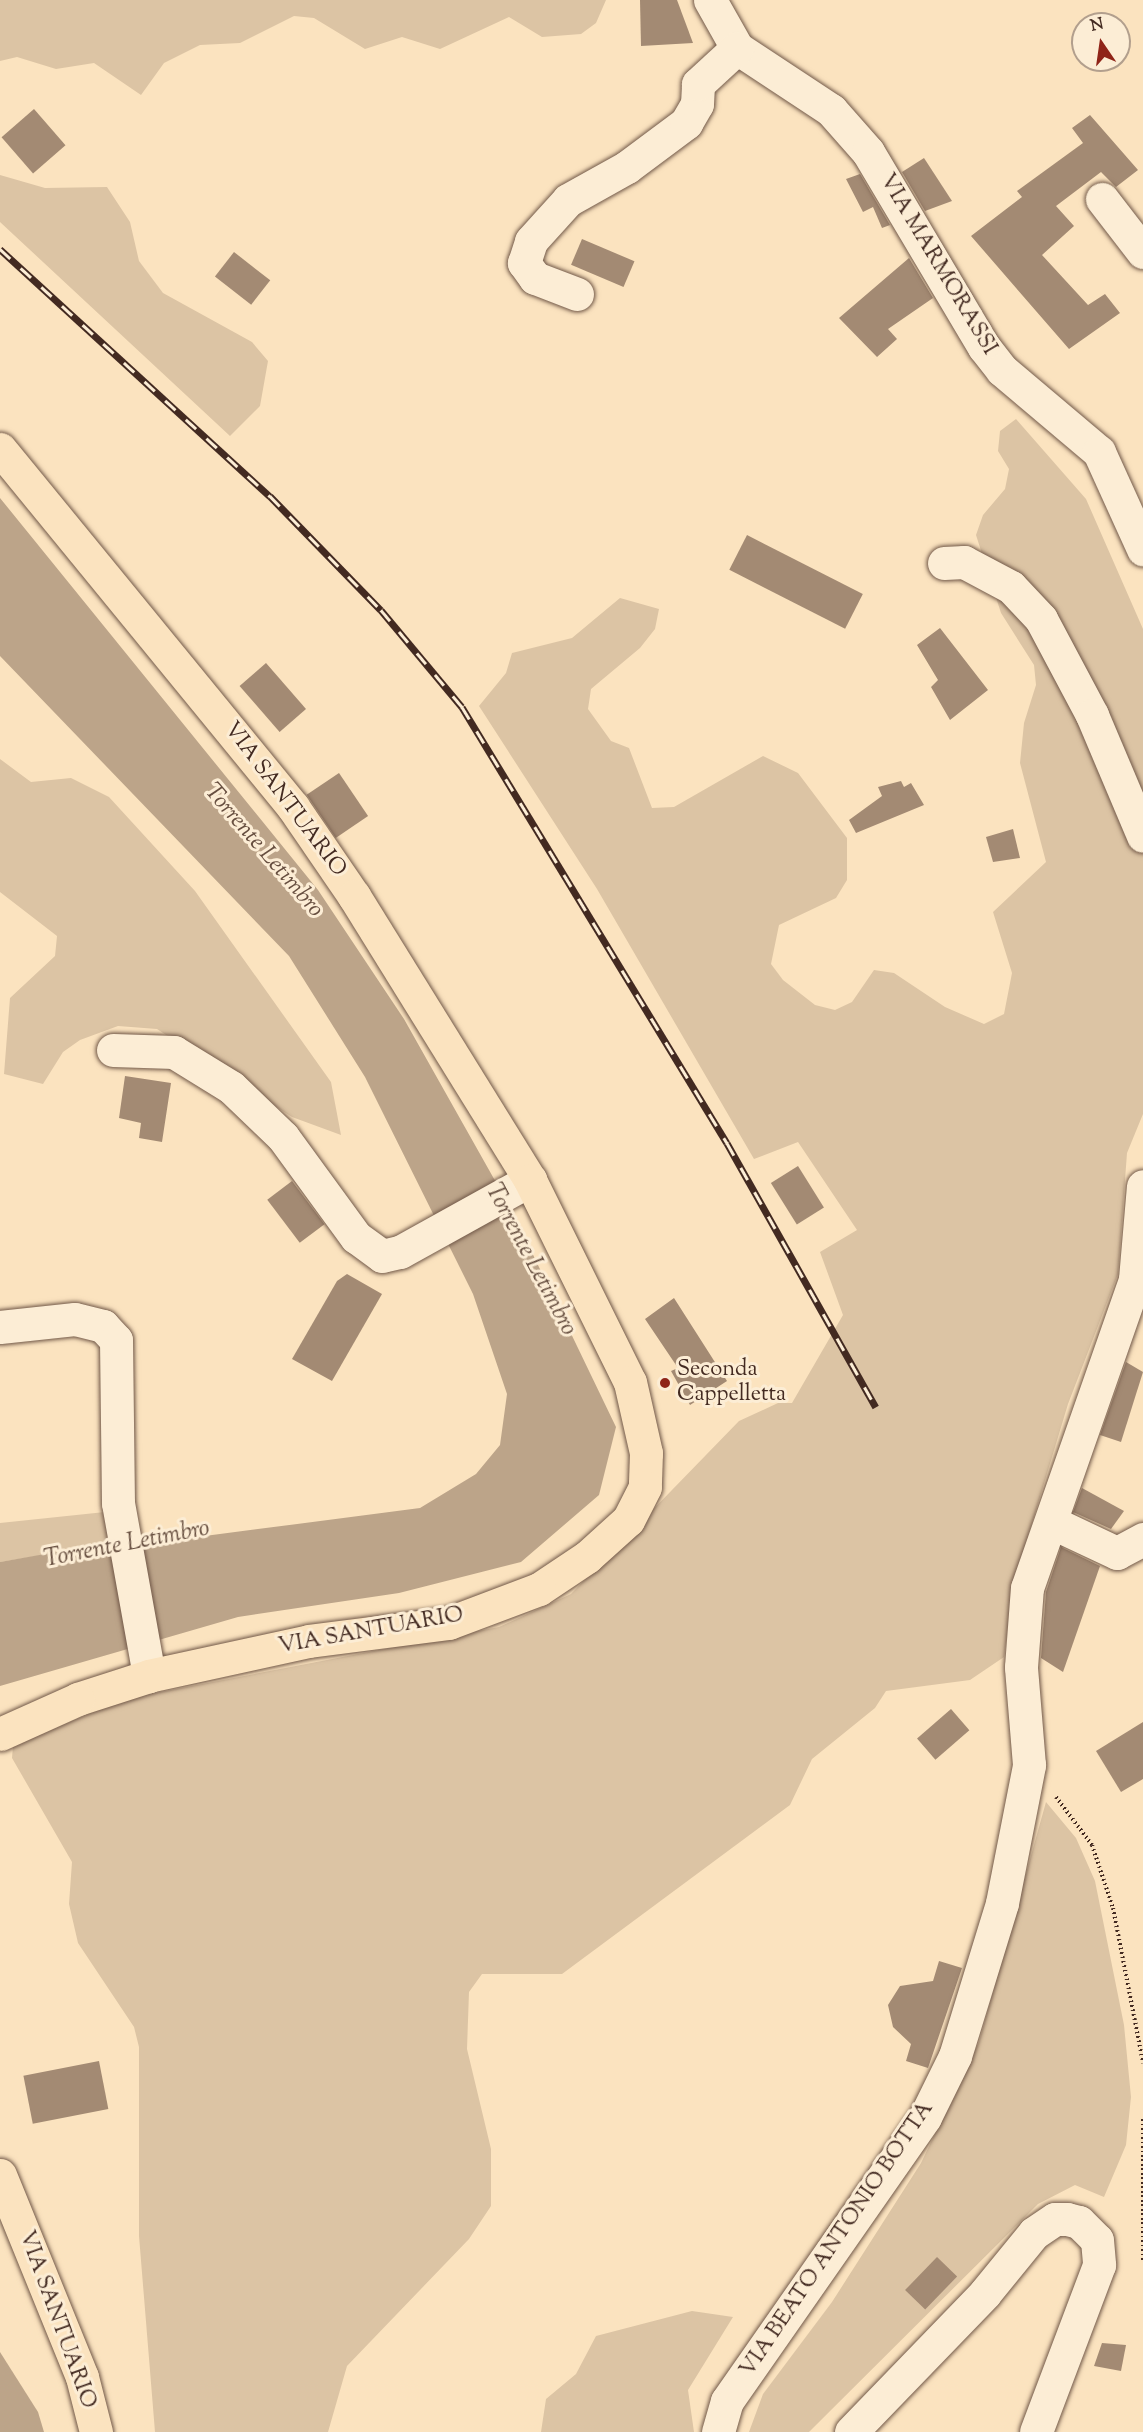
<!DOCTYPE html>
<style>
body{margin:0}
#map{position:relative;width:1143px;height:2432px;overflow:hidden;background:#fbe3bf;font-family:"Sorts Mill Goudy",serif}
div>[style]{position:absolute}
.green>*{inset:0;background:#dcc4a4}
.water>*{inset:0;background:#bca489}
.building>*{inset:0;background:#a38a73;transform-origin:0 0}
.path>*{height:4px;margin-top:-2px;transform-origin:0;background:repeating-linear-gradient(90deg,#432a21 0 1.5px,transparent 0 4.5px)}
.roads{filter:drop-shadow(0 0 2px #715848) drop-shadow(0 0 2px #715848)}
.minor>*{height:33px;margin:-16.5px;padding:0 16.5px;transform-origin:16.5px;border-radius:16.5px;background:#fcedd5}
.major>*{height:33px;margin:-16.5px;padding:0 16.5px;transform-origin:16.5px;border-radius:16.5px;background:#fbe3bf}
.rail>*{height:7px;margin-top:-3.5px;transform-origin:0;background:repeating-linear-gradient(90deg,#fcedd5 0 14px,#432a21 0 28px);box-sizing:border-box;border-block:2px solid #432a21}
.dots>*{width:16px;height:16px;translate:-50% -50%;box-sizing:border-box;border:3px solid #fcedd5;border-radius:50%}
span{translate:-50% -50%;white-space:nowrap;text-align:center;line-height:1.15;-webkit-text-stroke:6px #fcedd5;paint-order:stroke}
.street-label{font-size:22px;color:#432a21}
.poi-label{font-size:22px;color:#432a21}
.left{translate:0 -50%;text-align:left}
.water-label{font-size:24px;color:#674f40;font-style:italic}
.north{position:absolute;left:1071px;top:12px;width:60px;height:60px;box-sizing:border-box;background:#fcedd5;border:2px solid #b29f8d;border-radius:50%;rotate:347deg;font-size:16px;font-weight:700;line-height:24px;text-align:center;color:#432a21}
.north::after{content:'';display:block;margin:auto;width:21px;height:27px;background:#8f2418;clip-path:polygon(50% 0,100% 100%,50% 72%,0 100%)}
</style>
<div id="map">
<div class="green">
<i style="clip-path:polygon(0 0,606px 0,596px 23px,581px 34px,542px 37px,509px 17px,440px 49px,402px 37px,365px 49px,314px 18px,294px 16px,240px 43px,200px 45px,164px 63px,141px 95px,94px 63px,56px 69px,17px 57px,0 61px)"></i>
<i style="clip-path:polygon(0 175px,45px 188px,107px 187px,130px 222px,139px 261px,163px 293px,252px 342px,268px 361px,260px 406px,230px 436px,0 222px)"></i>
<i style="clip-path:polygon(1016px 419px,1086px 499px,1143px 629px,1143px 1114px,1127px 1153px,1118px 1274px,1068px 1404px,1014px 1583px,1004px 1657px,970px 1680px,886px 1691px,875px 1708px,812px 1759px,790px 1805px,562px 1974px,482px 1974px,469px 1992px,467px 2049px,491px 2149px,491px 2206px,469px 2239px,347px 2366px,328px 2432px,155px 2432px,139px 2236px,139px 2047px,134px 2027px,78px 1943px,69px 1904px,72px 1862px,12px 1758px,13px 1746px,124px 1699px,499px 1627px,571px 1594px,739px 1421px,778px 1403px,792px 1403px,843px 1315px,820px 1252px,857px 1230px,798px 1142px,754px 1159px,597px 889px,479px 706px,506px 673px,512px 653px,572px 638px,620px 598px,659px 609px,655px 629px,640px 648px,591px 689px,588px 709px,611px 741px,629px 748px,652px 808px,674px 807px,763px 756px,798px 773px,847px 838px,847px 880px,836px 898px,779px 925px,771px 964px,783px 980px,815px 1005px,835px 1010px,852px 1002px,874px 970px,894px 973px,945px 1007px,984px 1024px,1004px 1014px,1012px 973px,993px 912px,1046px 862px,1020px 763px,1024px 723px,1036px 685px,1034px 665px,1001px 613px,976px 535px,983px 515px,1005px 489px,1009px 469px,998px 451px,1000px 431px)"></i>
<i style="clip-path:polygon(0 759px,31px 782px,71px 778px,109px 797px,195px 891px,331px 1082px,341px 1135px,292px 1117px,157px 1029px,118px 1026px,80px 1040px,63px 1052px,43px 1084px,4px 1074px,10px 998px,55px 956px,57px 936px,0 892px)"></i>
<i style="clip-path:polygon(105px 1512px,111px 1544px,0 1562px,0 1523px)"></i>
<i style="clip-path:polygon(1046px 1802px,1076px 1838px,1095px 1881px,1124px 2025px,1131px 2097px,1126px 2145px,1104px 2197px,1075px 2185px,1038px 2204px,809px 2432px,749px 2432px,763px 2394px,832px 2302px,921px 2163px,979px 2042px)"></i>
<i style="clip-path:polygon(692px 2311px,733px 2317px,688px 2390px,694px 2432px,541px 2432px,546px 2399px,576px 2374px,596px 2336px)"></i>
</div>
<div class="water">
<i style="clip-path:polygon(0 498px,318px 890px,404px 1019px,511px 1209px,616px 1427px,599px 1495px,521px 1562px,399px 1593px,238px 1617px,0 1686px,0 1562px,90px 1546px,159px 1542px,420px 1508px,476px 1474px,500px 1445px,507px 1394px,473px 1294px,365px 1077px,289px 956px,0 656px)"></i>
<i style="clip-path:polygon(0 2352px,38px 2412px,44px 2432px,0 2432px)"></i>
</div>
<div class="building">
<i style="clip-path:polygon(640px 0,677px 0,693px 43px,641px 46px)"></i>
<i style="left:34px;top:109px;width:48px;height:43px;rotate:49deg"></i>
<i style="clip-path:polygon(1090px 115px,1138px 170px,1116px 187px,1101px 172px,1056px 206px,1074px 226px,1042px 255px,1088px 305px,1105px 294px,1120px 313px,1069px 349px,971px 236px,1022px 197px,1017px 191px,1083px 143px,1072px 128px)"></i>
<i style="clip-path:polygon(924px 158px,952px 201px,925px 211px,902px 172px)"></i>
<i style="clip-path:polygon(860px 174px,890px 225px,882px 228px,873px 207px,863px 212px,846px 179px)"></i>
<i style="left:582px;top:239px;width:57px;height:28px;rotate:23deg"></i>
<i style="left:234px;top:252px;width:46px;height:31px;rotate:38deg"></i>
<i style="clip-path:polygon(909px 258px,933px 298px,888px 329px,897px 339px,877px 357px,839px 318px)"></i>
<i style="left:747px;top:535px;width:130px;height:39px;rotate:27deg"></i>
<i style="clip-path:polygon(940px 628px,988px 690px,950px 720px,931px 687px,938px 680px,917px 645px)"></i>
<i style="left:266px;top:663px;width:61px;height:35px;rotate:49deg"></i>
<i style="left:339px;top:773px;width:52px;height:39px;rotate:56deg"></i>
<i style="clip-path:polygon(901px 781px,904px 787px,911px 783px,924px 805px,856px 833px,849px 820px,882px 796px,878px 787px)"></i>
<i style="clip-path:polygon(1013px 829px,1020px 858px,993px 862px,986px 837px)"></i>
<i style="clip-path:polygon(125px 1076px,171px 1083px,162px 1142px,139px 1138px,141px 1123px,119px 1118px)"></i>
<i style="left:798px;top:1166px;width:49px;height:32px;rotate:58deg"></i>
<i style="left:292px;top:1181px;width:54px;height:31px;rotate:53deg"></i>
<i style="clip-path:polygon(347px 1274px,382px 1294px,332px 1381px,292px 1359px,337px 1281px)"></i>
<i style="clip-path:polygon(674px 1298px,727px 1381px,690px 1405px,671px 1371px,678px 1368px,645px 1319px)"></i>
<i style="clip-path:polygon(1126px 1362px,1143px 1372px,1121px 1442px,1100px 1435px)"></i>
<i style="clip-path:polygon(1082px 1488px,1124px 1511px,1111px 1529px,1073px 1512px)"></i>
<i style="clip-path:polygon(1061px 1547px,1100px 1566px,1063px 1672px,1041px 1658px,1046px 1592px)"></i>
<i style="left:951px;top:1709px;width:28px;height:45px;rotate:49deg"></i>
<i style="clip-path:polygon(1143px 1722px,1143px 1779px,1121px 1792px,1096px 1751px)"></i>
<i style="clip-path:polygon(939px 1961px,962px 1968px,928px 2068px,906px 2061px,911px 2044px,893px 2027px,888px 2005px,900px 1986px,933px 1981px)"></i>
<i style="left:99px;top:2061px;width:49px;height:77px;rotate:79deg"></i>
<i style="left:937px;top:2257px;width:28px;height:46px;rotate:44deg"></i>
<i style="clip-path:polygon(1102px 2343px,1126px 2345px,1121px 2371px,1094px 2366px)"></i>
</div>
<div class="path">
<i style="left:1056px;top:1797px;width:60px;rotate:53.1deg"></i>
<i style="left:1092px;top:1845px;width:66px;rotate:71.6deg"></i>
<i style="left:1113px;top:1908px;width:158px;rotate:79deg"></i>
<i style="left:1143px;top:2119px;width:141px;rotate:90deg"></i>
</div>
<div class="roads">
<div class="minor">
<i style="left:710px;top:0;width:55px;rotate:60.6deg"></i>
<i style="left:737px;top:48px;width:113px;rotate:33.4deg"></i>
<i style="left:831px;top:110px;width:56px;rotate:48.6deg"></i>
<i style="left:868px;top:152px;width:227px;rotate:59.3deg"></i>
<i style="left:984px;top:347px;width:29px;rotate:52deg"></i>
<i style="left:1002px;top:370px;width:127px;rotate:40.2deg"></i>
<i style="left:1099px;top:452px;width:107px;rotate:65.6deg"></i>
<i style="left:1102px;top:199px;width:67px;rotate:52.3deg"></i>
<i style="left:577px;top:294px;width:45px;rotate:-159.1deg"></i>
<i style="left:535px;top:278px;width:19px;rotate:-126deg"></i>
<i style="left:524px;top:263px;width:23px;rotate:-72deg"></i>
<i style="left:531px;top:241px;width:55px;rotate:-47.9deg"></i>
<i style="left:568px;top:200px;width:68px;rotate:-29.2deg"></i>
<i style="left:627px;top:167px;width:74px;rotate:-36.7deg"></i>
<i style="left:686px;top:123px;width:22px;rotate:-60deg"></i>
<i style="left:697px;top:104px;width:20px;rotate:-87deg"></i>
<i style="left:698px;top:84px;width:53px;rotate:-42.7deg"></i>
<i style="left:944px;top:563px;width:20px;rotate:-3deg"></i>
<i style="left:964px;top:562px;width:53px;rotate:28deg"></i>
<i style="left:1011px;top:587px;width:44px;rotate:46.8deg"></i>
<i style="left:1041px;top:619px;width:109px;rotate:62deg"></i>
<i style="left:1092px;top:715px;width:131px;rotate:67.1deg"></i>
<i style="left:113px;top:1050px;width:61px;rotate:1.9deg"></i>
<i style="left:174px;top:1052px;width:67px;rotate:31.6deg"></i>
<i style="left:231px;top:1087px;width:72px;rotate:43.9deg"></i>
<i style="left:283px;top:1137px;width:124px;rotate:53.9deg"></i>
<i style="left:356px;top:1237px;width:32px;rotate:36deg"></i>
<i style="left:382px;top:1256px;width:18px;rotate:-13deg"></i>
<i style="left:400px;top:1252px;width:149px;rotate:-29deg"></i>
<i style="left:0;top:1327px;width:75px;rotate:-6.1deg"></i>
<i style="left:75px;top:1319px;width:29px;rotate:14deg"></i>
<i style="left:103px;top:1326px;width:19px;rotate:47deg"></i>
<i style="left:116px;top:1340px;width:163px;rotate:89.3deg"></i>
<i style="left:118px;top:1503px;width:176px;rotate:79.8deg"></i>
<i style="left:1051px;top:1522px;width:73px;rotate:25.2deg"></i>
<i style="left:1117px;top:1553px;width:30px;rotate:-28deg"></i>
<i style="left:718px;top:2432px;width:32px;rotate:-74deg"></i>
<i style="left:727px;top:2401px;width:346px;rotate:-55.1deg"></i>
<i style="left:925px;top:2117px;width:68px;rotate:-63.8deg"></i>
<i style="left:955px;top:2056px;width:160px;rotate:-72.9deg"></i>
<i style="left:1002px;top:1903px;width:141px;rotate:-78.9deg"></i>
<i style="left:1029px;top:1765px;width:98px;rotate:-94.7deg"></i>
<i style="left:1021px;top:1667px;width:79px;rotate:-85.7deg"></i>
<i style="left:1027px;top:1588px;width:327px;rotate:-70.7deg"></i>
<i style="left:1135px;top:1279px;width:93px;rotate:-85.1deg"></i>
<i style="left:851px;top:2432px;width:193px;rotate:-46deg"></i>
<i style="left:985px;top:2293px;width:77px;rotate:-50.8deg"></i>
<i style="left:1034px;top:2233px;width:25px;rotate:-34deg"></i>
<i style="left:1055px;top:2219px;width:12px"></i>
<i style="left:1067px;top:2219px;width:12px;rotate:14deg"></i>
<i style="left:1079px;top:2222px;width:25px;rotate:45deg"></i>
<i style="left:1097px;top:2240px;width:25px;rotate:85deg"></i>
<i style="left:1099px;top:2265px;width:178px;rotate:110.7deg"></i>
</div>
<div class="major">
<i style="left:0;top:449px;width:463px;rotate:50.7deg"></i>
<i style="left:293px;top:807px;width:108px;rotate:55.6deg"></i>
<i style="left:354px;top:896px;width:334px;rotate:58.2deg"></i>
<i style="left:530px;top:1180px;width:225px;rotate:63.7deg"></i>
<i style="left:630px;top:1382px;width:73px;rotate:77.3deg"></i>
<i style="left:646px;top:1453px;width:34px;rotate:92deg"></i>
<i style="left:645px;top:1487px;width:37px;rotate:117deg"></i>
<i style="left:628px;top:1520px;width:55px;rotate:137.9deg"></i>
<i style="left:587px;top:1557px;width:58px;rotate:146.3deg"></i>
<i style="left:539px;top:1589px;width:96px;rotate:159.3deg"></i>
<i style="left:449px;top:1623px;width:141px;rotate:172.7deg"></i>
<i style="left:309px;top:1641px;width:164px;rotate:167.7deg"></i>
<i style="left:149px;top:1676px;width:75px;rotate:162.1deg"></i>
<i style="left:78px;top:1699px;width:85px;rotate:155.8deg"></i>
<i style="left:0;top:2175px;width:218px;rotate:67.9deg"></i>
<i style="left:82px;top:2377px;width:57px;rotate:75.7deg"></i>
</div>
</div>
<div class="rail">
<i style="left:0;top:249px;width:366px;rotate:42.5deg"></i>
<i style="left:270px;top:496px;width:159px;rotate:45.8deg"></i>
<i style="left:381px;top:610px;width:126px;rotate:50.1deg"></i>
<i style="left:462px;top:707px;width:510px;rotate:58.71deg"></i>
<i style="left:727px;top:1143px;width:303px;rotate:60.6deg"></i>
</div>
<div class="dots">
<i style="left:665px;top:1383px;background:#8f2418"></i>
</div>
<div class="street-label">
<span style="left:937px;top:265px;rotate:59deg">VIA MARMORASSI</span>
<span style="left:284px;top:800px;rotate:53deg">VIA SANTUARIO</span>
<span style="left:371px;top:1632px;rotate:-10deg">VIA SANTUARIO</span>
<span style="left:838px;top:2240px;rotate:-56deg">VIA BEATO ANTONIO BOTTA</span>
<span style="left:56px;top:2320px;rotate:70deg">VIA SANTUARIO</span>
</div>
<div class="poi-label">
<span class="left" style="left:677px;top:1383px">Seconda<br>Cappelletta</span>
</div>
<div class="water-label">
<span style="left:263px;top:851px;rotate:49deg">Torrente Letimbro</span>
<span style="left:530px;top:1260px;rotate:62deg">Torrente Letimbro</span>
<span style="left:127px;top:1545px;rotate:-11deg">Torrente Letimbro</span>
</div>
<div class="north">N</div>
</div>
